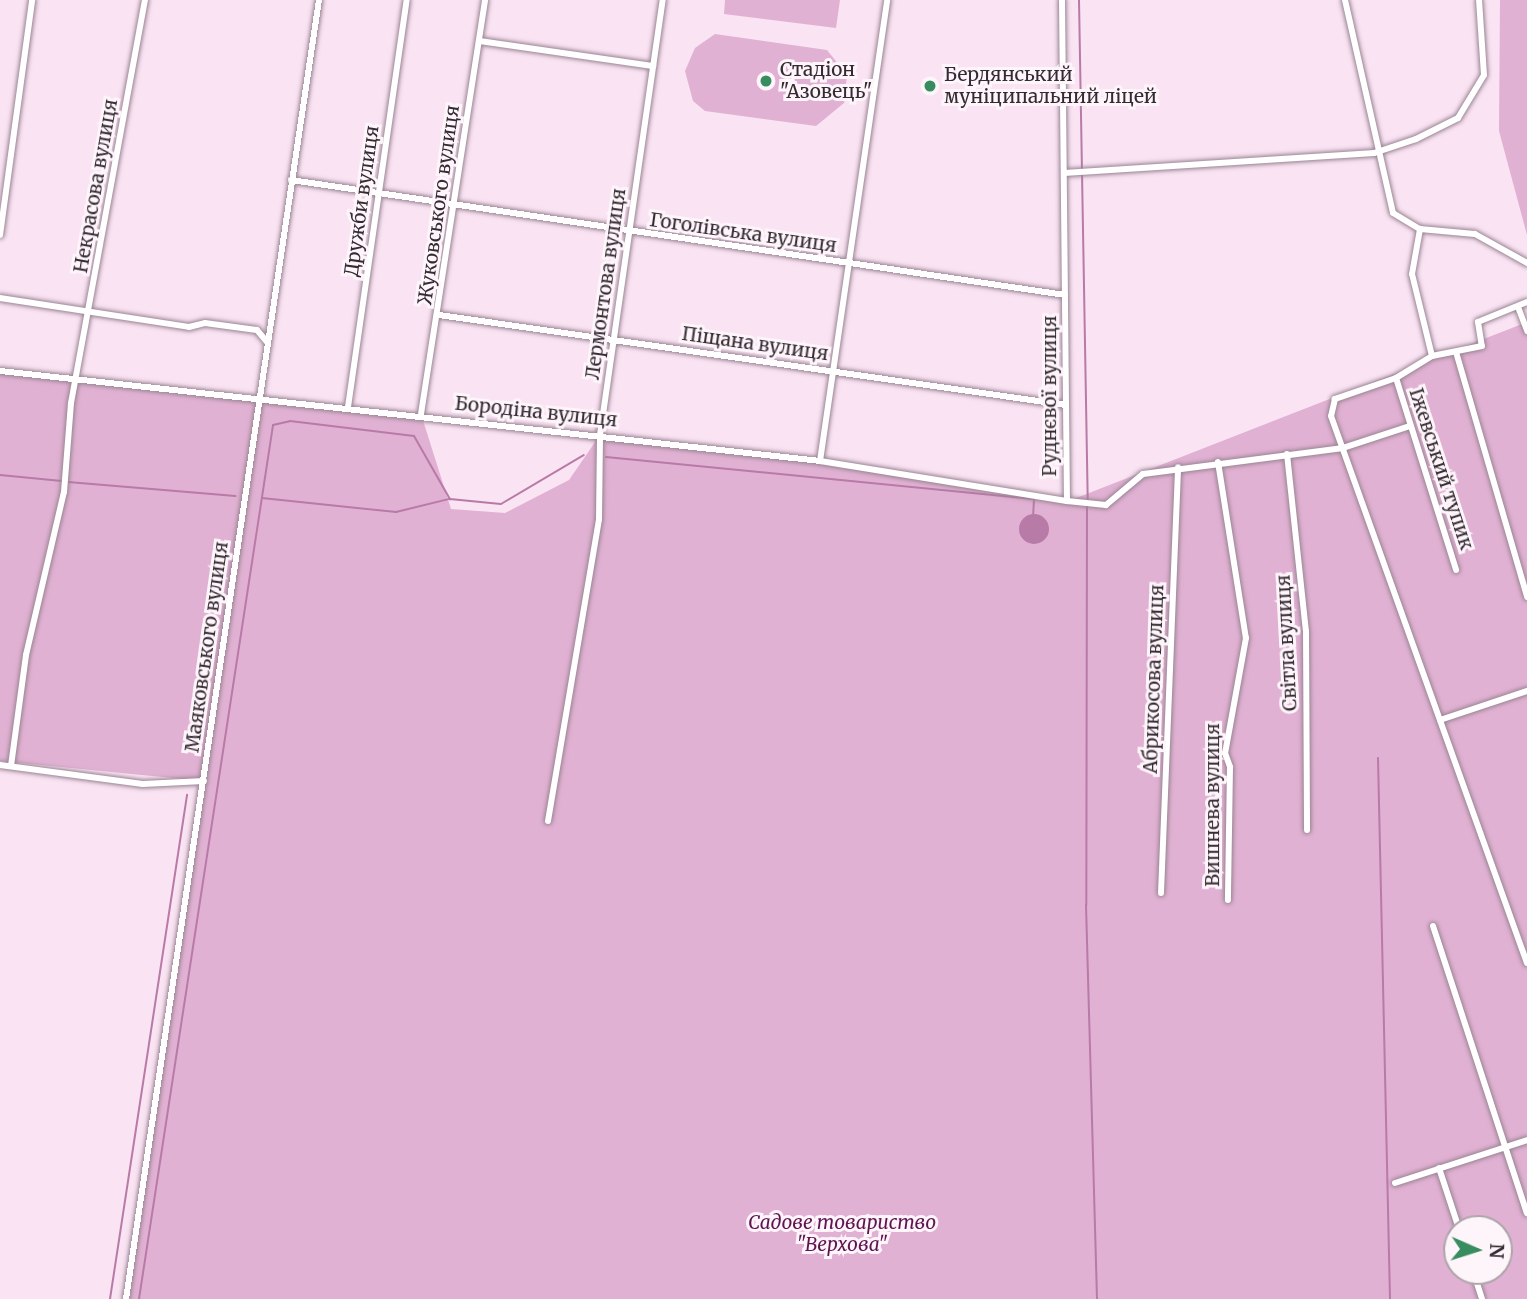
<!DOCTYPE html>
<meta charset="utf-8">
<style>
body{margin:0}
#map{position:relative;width:1527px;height:1299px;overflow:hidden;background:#fae3f3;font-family:Merriweather,serif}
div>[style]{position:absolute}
.green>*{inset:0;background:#e1b1d3}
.water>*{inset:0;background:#b87aa7}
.round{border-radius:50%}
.stream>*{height:2px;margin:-1px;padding:0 1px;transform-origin:1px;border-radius:1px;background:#b87aa7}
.roads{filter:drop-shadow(0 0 2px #9a8593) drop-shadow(0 0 2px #9a8593)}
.street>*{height:6px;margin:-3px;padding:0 3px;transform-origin:3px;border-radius:3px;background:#fff}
.dots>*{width:19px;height:19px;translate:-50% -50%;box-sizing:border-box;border:4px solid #fef5fb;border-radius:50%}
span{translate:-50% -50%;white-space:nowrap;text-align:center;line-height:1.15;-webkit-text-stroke:6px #fef5fb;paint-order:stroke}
.poi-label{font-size:19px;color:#332b31}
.left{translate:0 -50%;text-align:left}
.street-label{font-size:19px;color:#332b31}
.park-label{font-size:19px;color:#5f1450;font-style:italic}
.north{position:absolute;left:1443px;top:1215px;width:70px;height:70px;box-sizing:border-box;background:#fef5fb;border:2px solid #ada4aa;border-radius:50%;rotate:93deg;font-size:19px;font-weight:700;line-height:28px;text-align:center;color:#332b31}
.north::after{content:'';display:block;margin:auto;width:24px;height:32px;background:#388d60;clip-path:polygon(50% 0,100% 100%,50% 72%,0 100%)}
</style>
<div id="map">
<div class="green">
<i style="clip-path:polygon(725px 0,840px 0,836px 28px,724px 14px)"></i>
<i style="clip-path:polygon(1500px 0,1527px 0,1527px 235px,1499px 131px)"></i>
<i style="clip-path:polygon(715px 34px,827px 50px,847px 75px,844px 103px,816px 126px,705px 111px,693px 101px,685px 71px,695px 48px)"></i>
<i style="clip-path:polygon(evenodd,1527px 322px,1527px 1299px,129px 1299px,260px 399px,421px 414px,451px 509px,505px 513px,569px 480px,600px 435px,820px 461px,1066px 502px,1527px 322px,1457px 1229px,1499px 1229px,1499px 1271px,1457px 1271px,1457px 1229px)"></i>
<i style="clip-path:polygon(0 371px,257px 399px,203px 781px,0 761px)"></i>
</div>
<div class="water">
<i class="round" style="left:1019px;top:514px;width:30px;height:30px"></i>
</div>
<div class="stream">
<i style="left:1079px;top:0;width:499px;rotate:89deg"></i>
<i style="left:606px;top:457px;width:430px;rotate:5.6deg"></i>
<i style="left:1034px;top:499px;width:17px;rotate:93deg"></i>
<i style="left:0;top:475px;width:62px;rotate:5.5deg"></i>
<i style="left:68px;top:482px;width:168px;rotate:4.8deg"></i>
<i style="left:262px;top:498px;width:135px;rotate:6deg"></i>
<i style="left:396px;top:512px;width:55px;rotate:-13.8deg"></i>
<i style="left:1087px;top:505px;width:400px;rotate:90.1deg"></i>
<i style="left:1086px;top:905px;width:394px;rotate:88.4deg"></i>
<i style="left:1378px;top:758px;width:541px;rotate:88.73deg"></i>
<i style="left:110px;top:1299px;width:510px;rotate:-81.31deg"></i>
<i style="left:139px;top:1299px;width:884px;rotate:-81.28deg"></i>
<i style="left:273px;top:425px;width:17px;rotate:-13deg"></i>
<i style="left:290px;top:421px;width:125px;rotate:6.9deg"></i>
<i style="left:414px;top:436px;width:73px;rotate:60.3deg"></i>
<i style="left:450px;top:499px;width:51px;rotate:5.6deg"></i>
<i style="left:501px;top:504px;width:96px;rotate:-30.6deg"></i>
</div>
<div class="roads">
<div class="street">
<i style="left:1062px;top:0;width:501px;rotate:89.43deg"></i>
<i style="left:1067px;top:501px;width:39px;rotate:6deg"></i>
<i style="left:1106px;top:505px;width:48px;rotate:-40deg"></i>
<i style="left:1143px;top:474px;width:202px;rotate:-7.4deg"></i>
<i style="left:1343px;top:448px;width:71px;rotate:-18.2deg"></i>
<i style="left:1345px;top:0;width:218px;rotate:77.3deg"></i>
<i style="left:1393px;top:213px;width:31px;rotate:31deg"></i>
<i style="left:479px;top:41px;width:176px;rotate:8.2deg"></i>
<i style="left:1064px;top:173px;width:311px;rotate:-3.7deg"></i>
<i style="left:1374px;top:153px;width:44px;rotate:-18.4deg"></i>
<i style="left:1416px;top:139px;width:47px;rotate:-26.6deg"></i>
<i style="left:1458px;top:118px;width:50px;rotate:-58.8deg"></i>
<i style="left:1484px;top:75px;width:75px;rotate:-93.8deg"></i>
<i style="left:291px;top:180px;width:782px;rotate:8.45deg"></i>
<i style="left:0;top:235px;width:237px;rotate:-82.2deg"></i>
<i style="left:0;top:298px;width:191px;rotate:8.7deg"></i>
<i style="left:189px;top:327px;width:16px;rotate:-14deg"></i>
<i style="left:205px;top:323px;width:52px;rotate:7.7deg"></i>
<i style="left:257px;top:330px;width:16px;rotate:50deg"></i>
<i style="left:1527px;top:302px;width:53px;rotate:157.8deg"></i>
<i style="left:1478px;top:322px;width:24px;rotate:81deg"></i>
<i style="left:1482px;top:346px;width:51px;rotate:168.7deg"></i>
<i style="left:1432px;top:356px;width:42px;rotate:148.6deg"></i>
<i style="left:1396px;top:378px;width:65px;rotate:161deg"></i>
<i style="left:1335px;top:399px;width:17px;rotate:103deg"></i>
<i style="left:1331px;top:416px;width:581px;rotate:70.29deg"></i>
<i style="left:1518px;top:307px;width:26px;rotate:69deg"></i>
<i style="left:439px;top:315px;width:633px;rotate:8.17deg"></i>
<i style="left:1456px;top:352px;width:255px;rotate:73.8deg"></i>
<i style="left:1432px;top:356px;width:84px;rotate:-103.7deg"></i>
<i style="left:1412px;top:274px;width:46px;rotate:-79.9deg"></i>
<i style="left:1420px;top:229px;width:55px;rotate:5.2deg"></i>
<i style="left:1475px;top:234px;width:60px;rotate:29.1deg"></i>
<i style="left:0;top:371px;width:825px;rotate:6.26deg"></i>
<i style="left:820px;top:461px;width:250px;rotate:9.2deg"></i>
<i style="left:1396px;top:378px;width:201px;rotate:72.6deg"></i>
<i style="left:348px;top:407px;width:411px;rotate:-81.8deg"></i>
<i style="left:421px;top:414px;width:419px;rotate:-81.2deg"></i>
<i style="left:1287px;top:454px;width:178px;rotate:83.9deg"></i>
<i style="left:1306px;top:631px;width:199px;rotate:89.7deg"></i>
<i style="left:820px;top:461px;width:466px;rotate:-81.7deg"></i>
<i style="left:1218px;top:462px;width:178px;rotate:81deg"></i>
<i style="left:1246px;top:638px;width:117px;rotate:100.3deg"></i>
<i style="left:1225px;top:753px;width:15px;rotate:70deg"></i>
<i style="left:1230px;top:767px;width:133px;rotate:90.9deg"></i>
<i style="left:1440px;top:720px;width:92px;rotate:-18.4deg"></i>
<i style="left:0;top:765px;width:144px;rotate:7.6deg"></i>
<i style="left:143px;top:784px;width:61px;rotate:-2.8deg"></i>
<i style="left:11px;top:766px;width:112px;rotate:-82.3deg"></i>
<i style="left:26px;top:655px;width:167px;rotate:-76.9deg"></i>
<i style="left:64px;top:492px;width:89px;rotate:-85.5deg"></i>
<i style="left:71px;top:403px;width:410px;rotate:-79.6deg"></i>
<i style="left:548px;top:821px;width:306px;rotate:-80.4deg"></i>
<i style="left:599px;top:519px;width:84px;rotate:-89.3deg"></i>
<i style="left:600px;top:435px;width:440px;rotate:-81.8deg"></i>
<i style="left:1161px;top:893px;width:426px;rotate:-87.7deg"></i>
<i style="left:1433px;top:926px;width:302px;rotate:71.9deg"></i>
<i style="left:1439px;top:1168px;width:64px;rotate:71.8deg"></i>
<i style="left:1395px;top:1183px;width:139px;rotate:-18deg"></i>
<i style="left:1473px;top:1271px;width:29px;rotate:72deg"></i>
<i style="left:126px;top:1299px;width:1313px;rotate:-81.55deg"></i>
</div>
</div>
<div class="dots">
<i style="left:766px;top:81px;background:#388d60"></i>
<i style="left:930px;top:86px;background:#388d60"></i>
</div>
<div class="poi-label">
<span class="left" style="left:780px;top:81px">Стадіон<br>"Азовець"</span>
<span class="left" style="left:944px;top:86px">Бердянський<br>муніципальний ліцей</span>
</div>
<div class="street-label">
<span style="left:96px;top:186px;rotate:-80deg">Некрасова вулиця</span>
<span style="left:362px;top:201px;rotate:-82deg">Дружби вулиця</span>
<span style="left:439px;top:205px;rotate:-82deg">Жуковського вулиця</span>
<span style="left:743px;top:233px;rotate:8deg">Гоголівська вулиця</span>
<span style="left:606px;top:284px;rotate:-82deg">Лермонтова вулиця</span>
<span style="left:755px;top:344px;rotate:8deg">Піщана вулиця</span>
<span style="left:1050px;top:396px;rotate:-90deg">Руднєвої вулиця</span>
<span style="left:536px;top:412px;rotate:6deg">Бородіна вулиця</span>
<span style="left:1441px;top:469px;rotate:72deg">Іжевський тупик</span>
<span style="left:1287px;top:643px;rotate:-93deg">Світла вулиця</span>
<span style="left:207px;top:647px;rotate:-82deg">Маяковського вулиця</span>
<span style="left:1154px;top:679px;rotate:-88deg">Абрикосова вулиця</span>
<span style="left:1213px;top:805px;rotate:-90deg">Вишнева вулиця</span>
</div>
<div class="park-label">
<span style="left:842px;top:1234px">Садове товариство<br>"Верхова"</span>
</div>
<div class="north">N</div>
</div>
